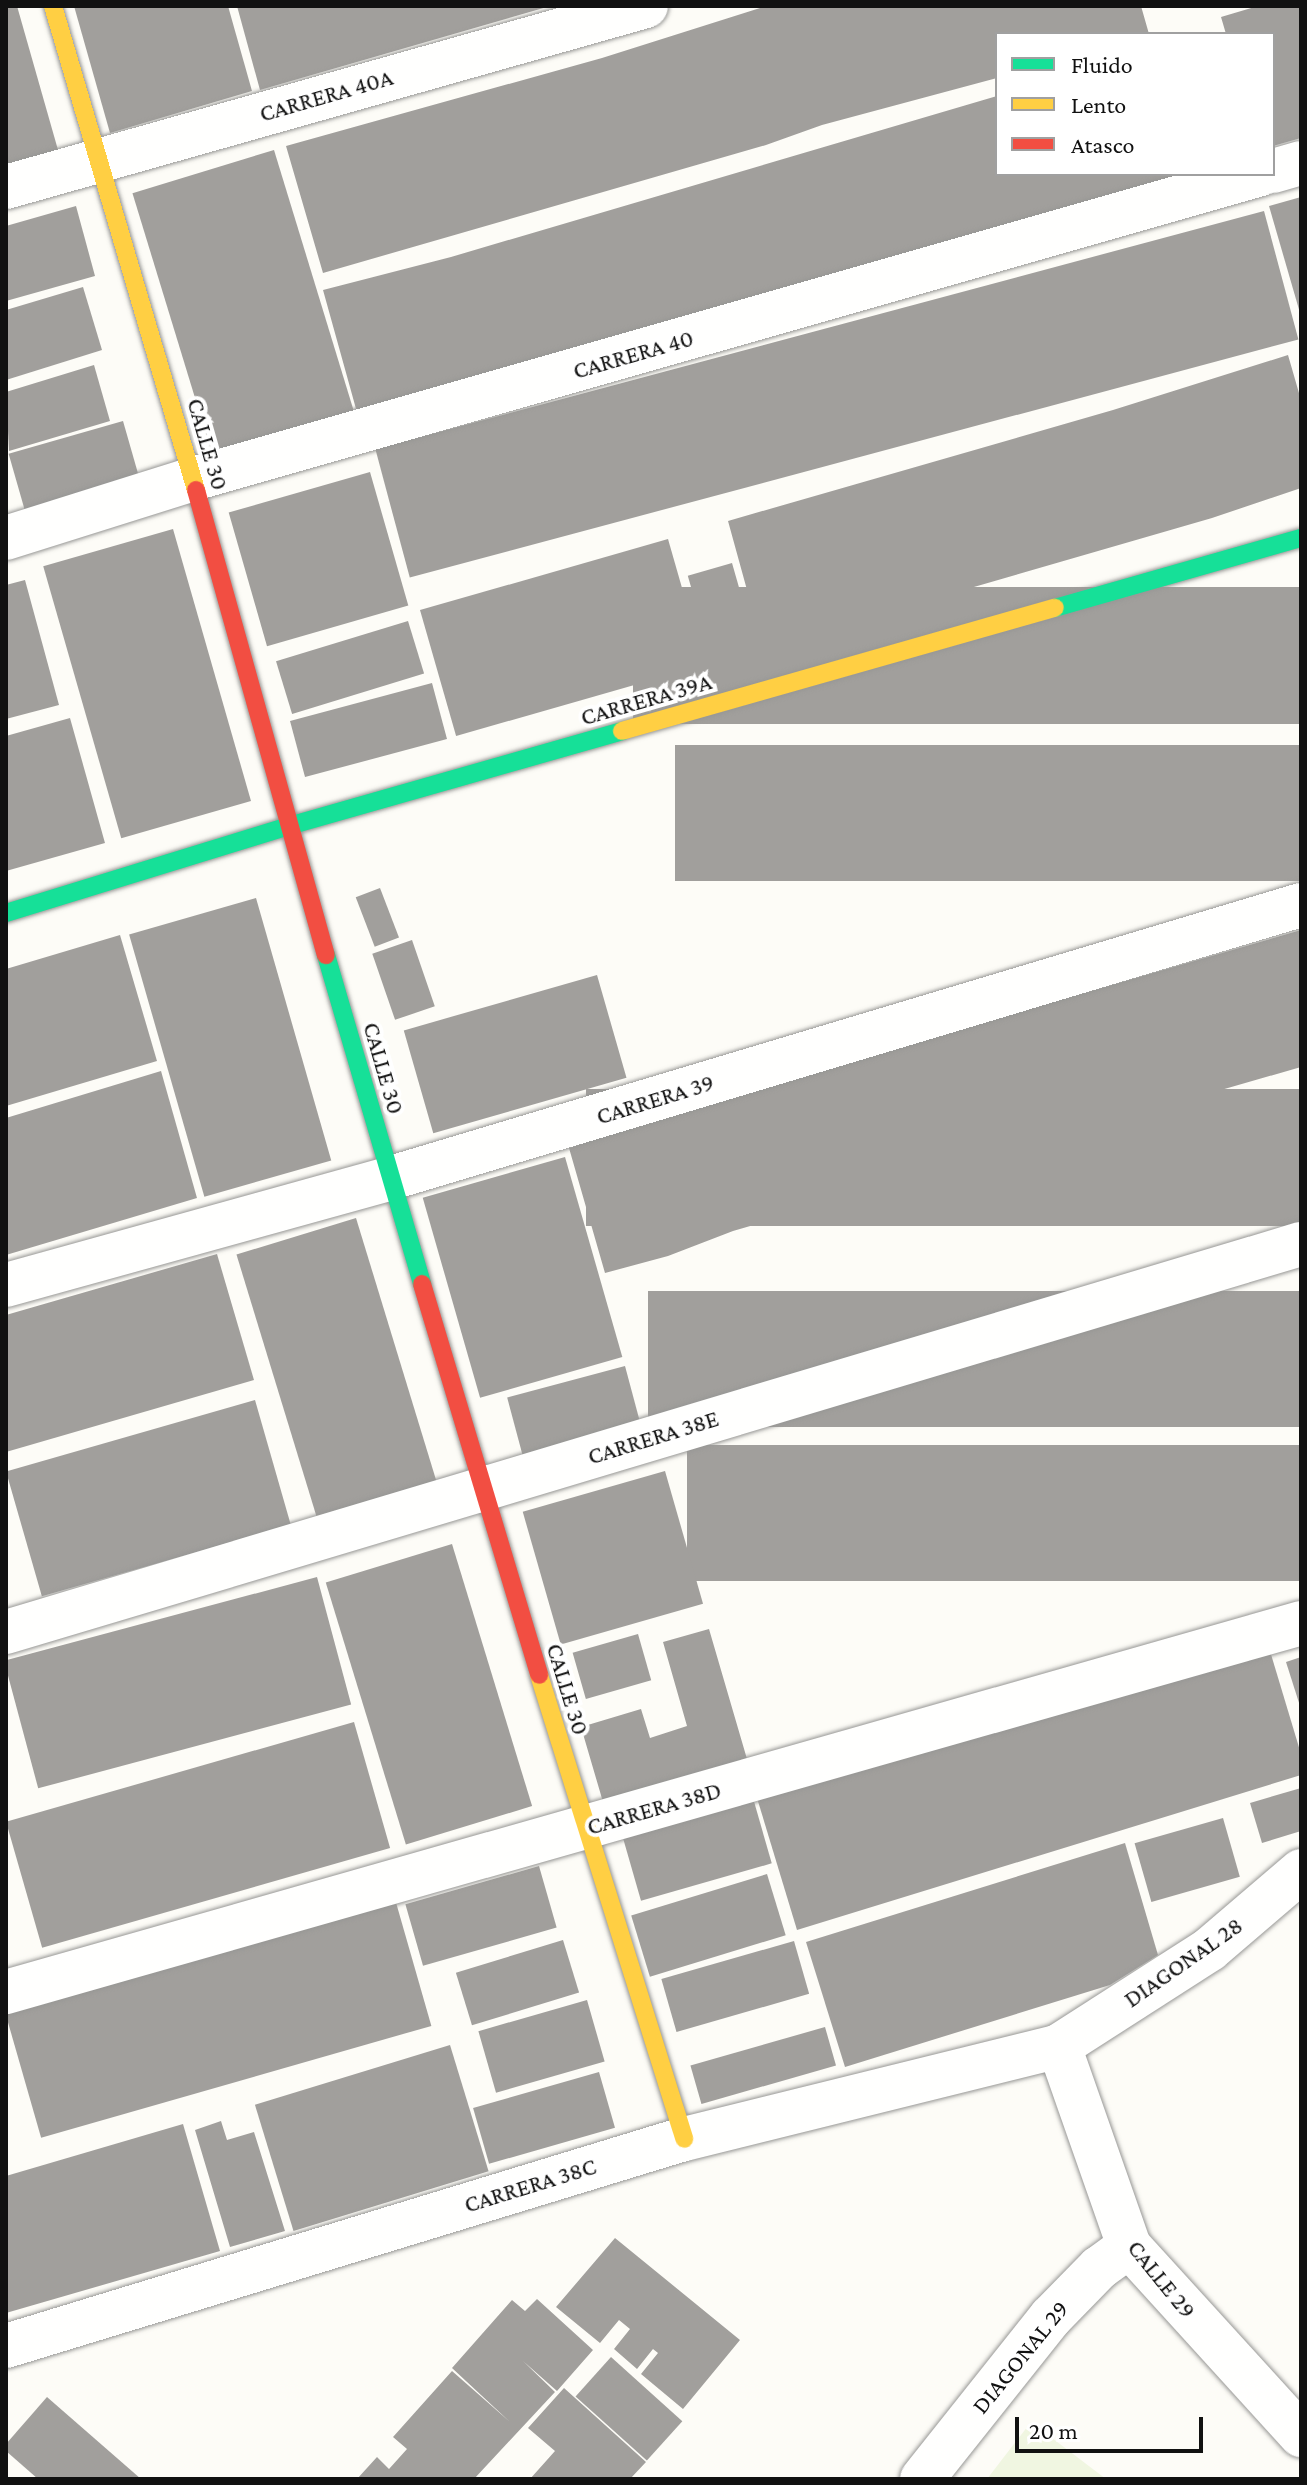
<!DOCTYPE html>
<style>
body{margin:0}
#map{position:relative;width:1307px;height:2485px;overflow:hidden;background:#fdfcf7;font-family:"Crimson Pro",serif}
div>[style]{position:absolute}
.pitch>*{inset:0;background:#f0f6e1}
.building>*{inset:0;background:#a19f9c;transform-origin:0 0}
.roads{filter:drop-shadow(0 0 2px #979795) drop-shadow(0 0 2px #979795)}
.street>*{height:44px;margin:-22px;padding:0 22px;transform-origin:22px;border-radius:22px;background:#fffffe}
.fast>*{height:18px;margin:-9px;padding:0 9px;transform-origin:9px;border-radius:9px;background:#16e098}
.slow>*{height:18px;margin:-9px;padding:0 9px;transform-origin:9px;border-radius:9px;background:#ffcf43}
.jam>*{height:18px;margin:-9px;padding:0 9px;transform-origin:9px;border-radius:9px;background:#f24e42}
span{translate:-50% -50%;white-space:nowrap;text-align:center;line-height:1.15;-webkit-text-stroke:8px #fff;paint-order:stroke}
.street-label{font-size:24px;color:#111}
.frame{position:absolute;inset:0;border:8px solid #111;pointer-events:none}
.legend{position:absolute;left:995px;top:32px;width:280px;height:144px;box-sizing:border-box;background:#fff;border:2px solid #a0a0a0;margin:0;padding:10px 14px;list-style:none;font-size:24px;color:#111}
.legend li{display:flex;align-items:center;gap:16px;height:40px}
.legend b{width:40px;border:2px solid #a0a0a0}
.scale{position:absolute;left:1015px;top:2417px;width:188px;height:36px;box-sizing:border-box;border:4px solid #111;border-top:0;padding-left:10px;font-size:24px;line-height:28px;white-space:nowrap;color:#111;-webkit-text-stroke:6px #fff;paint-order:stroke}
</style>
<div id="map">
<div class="pitch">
<i style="clip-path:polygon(1031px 2422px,1106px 2479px,987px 2479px)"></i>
</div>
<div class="building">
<i style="clip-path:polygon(6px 6px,17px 6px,62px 164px,6px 180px)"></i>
<i style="clip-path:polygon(74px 6px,228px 6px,252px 91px,110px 133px)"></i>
<i style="clip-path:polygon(237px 6px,547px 6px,547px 7px,260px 90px)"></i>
<i style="clip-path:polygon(766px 6px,1141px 6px,1149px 34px,997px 34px,997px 78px,822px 125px,766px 145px,323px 273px,286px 146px,602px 58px)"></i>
<i style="clip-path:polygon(1258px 6px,1301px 6px,1301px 138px,1273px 146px,1273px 34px,1226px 34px,1221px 17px)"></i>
<i style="clip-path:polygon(997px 96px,997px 174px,1190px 174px,358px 416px,323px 290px,451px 257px)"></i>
<i style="left:274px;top:150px;width:276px;height:148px;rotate:73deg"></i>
<i style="clip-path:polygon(1301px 197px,1301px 313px,1300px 313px,1269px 206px)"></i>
<i style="clip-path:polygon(76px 206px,95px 276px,6px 301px,6px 226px)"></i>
<i style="left:1264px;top:211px;width:133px;height:920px;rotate:75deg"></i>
<i style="clip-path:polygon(83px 287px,102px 350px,6px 380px,6px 310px)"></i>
<i style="clip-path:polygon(1288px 355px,1301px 400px,1301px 488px,1212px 518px,763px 648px,728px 521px,1113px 410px)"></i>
<i style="clip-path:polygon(94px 365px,110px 421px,9px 451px,6px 392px)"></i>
<i style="left:123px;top:421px;width:61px;height:119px;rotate:74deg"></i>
<i style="left:370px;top:472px;width:139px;height:147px;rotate:74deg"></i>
<i style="left:173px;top:529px;width:283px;height:135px;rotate:74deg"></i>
<i style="left:668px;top:539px;width:131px;height:258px;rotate:74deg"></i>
<i style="left:732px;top:563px;width:90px;height:46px;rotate:74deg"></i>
<i style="clip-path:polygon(25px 580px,59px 705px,6px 719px,6px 585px)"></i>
<i style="left:1301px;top:587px;width:137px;height:668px;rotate:90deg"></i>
<i style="left:408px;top:621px;width:55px;height:138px;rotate:73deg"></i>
<i style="left:432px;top:683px;width:58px;height:147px;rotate:75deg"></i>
<i style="clip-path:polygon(70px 718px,105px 843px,6px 871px,6px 736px)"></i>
<i style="left:1301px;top:745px;width:136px;height:626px;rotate:90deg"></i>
<i style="left:380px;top:888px;width:53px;height:26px;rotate:69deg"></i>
<i style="left:256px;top:898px;width:273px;height:132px;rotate:74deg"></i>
<i style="clip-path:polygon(1301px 930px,1301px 1067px,733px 1231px,668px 1256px,605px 1273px,569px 1148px,698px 1105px)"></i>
<i style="clip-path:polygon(120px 935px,157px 1061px,6px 1106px,6px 969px)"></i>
<i style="left:412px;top:940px;width:70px;height:42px;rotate:71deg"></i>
<i style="left:597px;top:975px;width:107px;height:201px;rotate:74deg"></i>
<i style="clip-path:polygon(161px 1071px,197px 1198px,6px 1255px,6px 1118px)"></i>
<i style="left:1301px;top:1089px;width:137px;height:715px;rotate:90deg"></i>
<i style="left:565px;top:1157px;width:208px;height:148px;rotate:74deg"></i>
<i style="left:356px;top:1218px;width:277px;height:125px;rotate:73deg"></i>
<i style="clip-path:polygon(217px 1254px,254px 1380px,6px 1452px,6px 1315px)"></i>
<i style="left:1301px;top:1291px;width:136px;height:653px;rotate:90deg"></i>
<i style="left:625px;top:1366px;width:61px;height:122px;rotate:75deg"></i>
<i style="left:255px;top:1400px;width:130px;height:259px;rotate:74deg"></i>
<i style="left:1301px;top:1445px;width:136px;height:614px;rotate:90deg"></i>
<i style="left:665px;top:1471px;width:138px;height:148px;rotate:74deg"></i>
<i style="left:452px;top:1544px;width:274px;height:132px;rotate:73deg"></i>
<i style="left:317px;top:1577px;width:132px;height:324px;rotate:75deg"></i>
<i style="clip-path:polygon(709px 1629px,747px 1759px,603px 1802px,581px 1727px,641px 1709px,650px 1738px,687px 1726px,663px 1642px)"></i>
<i style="left:638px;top:1634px;width:48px;height:68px;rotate:74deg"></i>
<i style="clip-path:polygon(1267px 1641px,1301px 1754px,1301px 1775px,797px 1930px,757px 1798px)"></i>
<i style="clip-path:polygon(1301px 1657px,1301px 1706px,1300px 1706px,1286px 1662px)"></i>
<i style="left:354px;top:1722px;width:131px;height:362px;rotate:74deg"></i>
<i style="clip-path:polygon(1301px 1788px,1301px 1831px,1262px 1843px,1250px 1803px)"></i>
<i style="left:753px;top:1798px;width:68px;height:136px;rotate:74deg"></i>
<i style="left:1223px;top:1818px;width:61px;height:92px;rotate:74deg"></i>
<i style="clip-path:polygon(1125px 1843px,1158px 1955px,1110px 1985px,845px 2067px,806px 1942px)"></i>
<i style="left:539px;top:1866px;width:64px;height:139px;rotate:74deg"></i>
<i style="left:767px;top:1874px;width:64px;height:142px;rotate:73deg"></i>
<i style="left:395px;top:1899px;width:132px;height:406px;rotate:74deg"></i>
<i style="left:563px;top:1940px;width:55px;height:112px;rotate:73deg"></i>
<i style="left:794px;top:1941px;width:55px;height:138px;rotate:74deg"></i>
<i style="left:587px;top:2000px;width:64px;height:113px;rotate:74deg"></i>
<i style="left:825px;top:2027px;width:40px;height:140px;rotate:74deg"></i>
<i style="left:450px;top:2045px;width:132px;height:204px;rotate:73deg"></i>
<i style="left:599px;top:2072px;width:58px;height:131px;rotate:74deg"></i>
<i style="clip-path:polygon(221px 2121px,227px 2140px,254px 2132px,285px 2231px,230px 2247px,195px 2130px)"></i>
<i style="clip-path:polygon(183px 2124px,220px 2251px,6px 2313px,6px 2176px)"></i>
<i style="clip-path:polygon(615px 2238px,740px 2340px,683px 2409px,641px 2374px,658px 2353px,653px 2349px,637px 2369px,614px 2349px,630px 2329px,619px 2320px,600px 2343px,556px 2307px)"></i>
<i style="clip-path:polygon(537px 2299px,593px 2350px,557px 2391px,523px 2361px,555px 2392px,474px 2479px,357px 2479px,377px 2457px,389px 2469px,407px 2449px,393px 2437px,452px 2371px,510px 2422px,452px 2368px,512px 2300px,525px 2311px)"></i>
<i style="left:611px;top:2357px;width:96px;height:53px;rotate:42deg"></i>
<i style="clip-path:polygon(564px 2388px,646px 2462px,630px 2479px,530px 2479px,555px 2451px,528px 2428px)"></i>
<i style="clip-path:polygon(47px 2397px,141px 2479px,38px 2479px,6px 2451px,6px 2444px)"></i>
</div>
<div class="roads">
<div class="street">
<i style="left:1273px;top:171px;width:29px;rotate:-16deg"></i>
<i style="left:6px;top:187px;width:665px;rotate:-15.79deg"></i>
<i style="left:6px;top:538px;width:196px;rotate:-17.5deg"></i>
<i style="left:193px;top:479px;width:1111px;rotate:-15.94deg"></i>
<i style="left:6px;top:1285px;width:400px;rotate:-15.5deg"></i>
<i style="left:391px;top:1178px;width:950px;rotate:-16.7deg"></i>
<i style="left:6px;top:1632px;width:1352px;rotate:-16.68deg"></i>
<i style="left:6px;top:1992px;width:1347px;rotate:-15.9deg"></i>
<i style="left:1059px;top:2046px;width:212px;rotate:70.7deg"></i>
<i style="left:1129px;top:2246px;width:256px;rotate:47.7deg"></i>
<i style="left:6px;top:2346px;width:709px;rotate:-16.98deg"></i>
<i style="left:684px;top:2139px;width:386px;rotate:-13.9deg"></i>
<i style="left:1059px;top:2046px;width:179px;rotate:-32.7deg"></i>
<i style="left:1210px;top:1949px;width:120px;rotate:-40.6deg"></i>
<i style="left:922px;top:2479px;width:207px;rotate:-51.5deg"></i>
<i style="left:1051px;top:2317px;width:69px;rotate:-45.6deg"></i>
<i style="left:1099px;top:2268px;width:37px;rotate:-36deg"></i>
</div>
<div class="fast">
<i style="left:1055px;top:608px;width:256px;rotate:-15.9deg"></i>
<i style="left:6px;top:913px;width:296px;rotate:-17.1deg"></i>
<i style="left:289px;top:826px;width:346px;rotate:-15.9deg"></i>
<i style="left:326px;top:955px;width:343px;rotate:73.7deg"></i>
</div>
<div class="slow">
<i style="left:53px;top:6px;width:505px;rotate:73.54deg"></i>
<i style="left:622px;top:731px;width:450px;rotate:-15.9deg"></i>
<i style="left:539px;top:1675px;width:486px;rotate:72.6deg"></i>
</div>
<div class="jam">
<i style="left:196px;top:490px;width:483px;rotate:74.4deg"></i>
<i style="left:422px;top:1284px;width:408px;rotate:73.3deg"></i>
</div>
</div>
<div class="street-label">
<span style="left:326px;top:95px;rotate:-16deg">CARRERA 40A</span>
<span style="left:633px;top:354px;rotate:-16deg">CARRERA 40</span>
<span style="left:208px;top:444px;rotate:74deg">CALLE 30</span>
<span style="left:646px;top:699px;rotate:-16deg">CARRERA 39A</span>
<span style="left:384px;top:1068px;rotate:74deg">CALLE 30</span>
<span style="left:655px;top:1099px;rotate:-17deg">CARRERA 39</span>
<span style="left:653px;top:1437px;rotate:-17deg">CARRERA 38E</span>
<span style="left:568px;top:1689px;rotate:73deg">CALLE 30</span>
<span style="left:654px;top:1808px;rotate:-16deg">CARRERA 38D</span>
<span style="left:1183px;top:1962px;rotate:-35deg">DIAGONAL 28</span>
<span style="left:530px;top:2185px;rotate:-17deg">CARRERA 38C</span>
<span style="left:1162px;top:2279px;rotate:51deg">CALLE 29</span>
<span style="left:1020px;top:2357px;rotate:-51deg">DIAGONAL 29</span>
</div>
<div class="frame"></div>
<ul class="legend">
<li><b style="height:10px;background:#16e098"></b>Fluido</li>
<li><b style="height:10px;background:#ffcf43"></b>Lento</li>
<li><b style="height:10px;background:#f24e42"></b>Atasco</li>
</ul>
<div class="scale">20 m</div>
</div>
